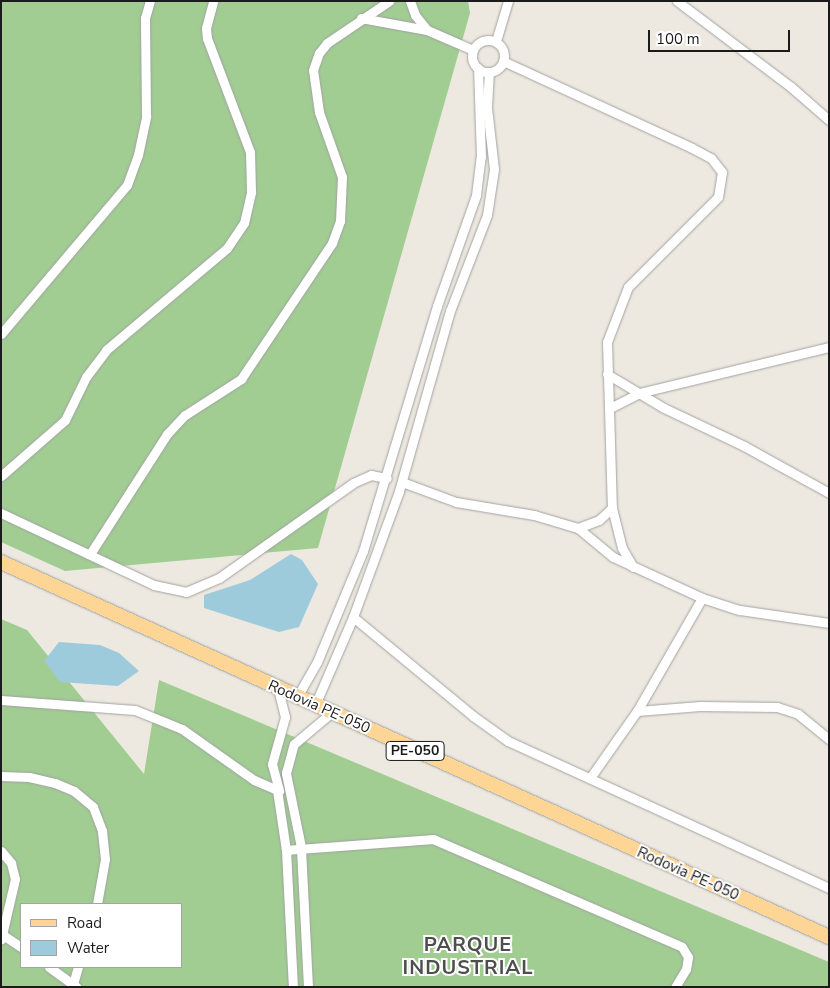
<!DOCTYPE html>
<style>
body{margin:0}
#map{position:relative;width:830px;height:988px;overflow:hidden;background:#ede9e0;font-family:"Nunito Sans",sans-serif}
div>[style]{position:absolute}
.forest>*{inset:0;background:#a1cd93}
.water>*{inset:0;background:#9ecbdc}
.roads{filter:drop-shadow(0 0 1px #a2a2a2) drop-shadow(0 0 1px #a2a2a2)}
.minor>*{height:9px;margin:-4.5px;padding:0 4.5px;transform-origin:4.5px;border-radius:4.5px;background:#fff}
.minor>.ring{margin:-4.5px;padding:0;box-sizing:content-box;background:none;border:9px solid #fff;border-radius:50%}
.primary>*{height:14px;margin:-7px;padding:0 7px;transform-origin:7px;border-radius:7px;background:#fdd594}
span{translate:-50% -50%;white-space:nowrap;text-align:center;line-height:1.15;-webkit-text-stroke:4px #fff;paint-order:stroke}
.shield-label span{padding:1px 4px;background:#fff;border:1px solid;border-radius:4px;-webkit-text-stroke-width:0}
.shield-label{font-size:14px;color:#1b1b1b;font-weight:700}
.street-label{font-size:15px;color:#1b1b1b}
.district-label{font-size:20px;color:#4e4e4e;font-weight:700;letter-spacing:1px}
.frame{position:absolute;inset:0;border:2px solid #1b1b1b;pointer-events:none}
.legend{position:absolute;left:20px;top:903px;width:162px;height:65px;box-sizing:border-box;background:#fff;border:1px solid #a4a4a4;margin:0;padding:6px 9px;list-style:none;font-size:15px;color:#1b1b1b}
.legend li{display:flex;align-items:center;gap:10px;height:25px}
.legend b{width:25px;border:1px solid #a4a4a4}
.scale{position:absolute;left:648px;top:30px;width:142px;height:22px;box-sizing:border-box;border:2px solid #1b1b1b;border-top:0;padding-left:6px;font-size:15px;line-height:18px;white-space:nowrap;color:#1b1b1b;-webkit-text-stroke:4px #fff;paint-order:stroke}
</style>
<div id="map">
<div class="forest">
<i style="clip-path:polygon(1px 1px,468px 1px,470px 13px,318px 548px,65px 571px,1px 542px)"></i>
<i style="clip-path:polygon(evenodd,1px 619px,27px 630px,144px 774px,159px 680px,829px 962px,829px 987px,1px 987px,1px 619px,21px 904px,181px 904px,181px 967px,21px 967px,21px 904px)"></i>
</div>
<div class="water">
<i style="clip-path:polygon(291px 554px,302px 560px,318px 584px,299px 627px,279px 632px,204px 608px,204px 595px,250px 580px)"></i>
<i style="clip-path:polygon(59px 642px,100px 645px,119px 653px,139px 671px,118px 686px,60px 682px,44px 661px)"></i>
</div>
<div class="roads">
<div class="minor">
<i style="left:410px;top:1px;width:15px;rotate:70deg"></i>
<i style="left:415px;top:15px;width:19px;rotate:51deg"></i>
<i style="left:677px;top:1px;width:143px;rotate:37deg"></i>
<i style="left:791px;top:87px;width:50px;rotate:41deg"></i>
<i style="left:361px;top:18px;width:67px;rotate:10.3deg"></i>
<i style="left:427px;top:30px;width:50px;rotate:23.5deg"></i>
<i class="ring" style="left:472px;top:40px;width:23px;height:23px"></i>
<i style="left:496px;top:41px;width:42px;rotate:-73.3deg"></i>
<i style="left:503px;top:61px;width:208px;rotate:24.7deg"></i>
<i style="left:692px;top:148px;width:21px;rotate:28deg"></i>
<i style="left:711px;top:158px;width:18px;rotate:52deg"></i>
<i style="left:722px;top:172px;width:25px;rotate:99deg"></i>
<i style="left:718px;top:197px;width:127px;rotate:135deg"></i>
<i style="left:628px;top:287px;width:59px;rotate:110.9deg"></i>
<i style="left:607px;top:342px;width:166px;rotate:88.3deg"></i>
<i style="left:612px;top:508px;width:41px;rotate:76deg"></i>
<i style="left:622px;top:548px;width:22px;rotate:60deg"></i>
<i style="left:1px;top:334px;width:195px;rotate:-49.8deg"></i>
<i style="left:127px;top:185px;width:32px;rotate:-70deg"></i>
<i style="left:138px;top:155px;width:40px;rotate:-78deg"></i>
<i style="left:146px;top:116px;width:98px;rotate:-90.6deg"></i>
<i style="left:145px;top:18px;width:18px;rotate:-74deg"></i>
<i style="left:607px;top:374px;width:66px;rotate:30.8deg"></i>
<i style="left:664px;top:408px;width:89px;rotate:25.4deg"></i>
<i style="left:744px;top:446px;width:97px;rotate:28.9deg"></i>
<i style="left:610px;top:408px;width:33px;rotate:-27deg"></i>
<i style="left:639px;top:393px;width:195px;rotate:-13.6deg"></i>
<i style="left:1px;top:476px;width:85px;rotate:-41.2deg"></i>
<i style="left:65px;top:420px;width:48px;rotate:-64deg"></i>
<i style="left:86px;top:377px;width:34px;rotate:-53deg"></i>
<i style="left:106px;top:350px;width:158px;rotate:-40.1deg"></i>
<i style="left:227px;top:248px;width:30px;rotate:-56deg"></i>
<i style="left:244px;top:223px;width:32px;rotate:-77deg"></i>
<i style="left:251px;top:192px;width:40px;rotate:-91.4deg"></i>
<i style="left:250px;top:152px;width:122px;rotate:-110.7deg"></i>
<i style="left:207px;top:38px;width:10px;rotate:-96deg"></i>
<i style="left:206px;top:28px;width:28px;rotate:-75deg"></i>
<i style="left:402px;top:482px;width:58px;rotate:20.3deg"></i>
<i style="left:456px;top:502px;width:79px;rotate:9.5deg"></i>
<i style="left:534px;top:515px;width:46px;rotate:16.5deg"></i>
<i style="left:578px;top:528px;width:45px;rotate:39.6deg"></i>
<i style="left:613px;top:557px;width:98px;rotate:24.7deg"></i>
<i style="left:702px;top:598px;width:40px;rotate:18deg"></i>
<i style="left:740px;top:610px;width:90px;rotate:8.3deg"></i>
<i style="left:1px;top:513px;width:169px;rotate:25.2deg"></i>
<i style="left:154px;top:585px;width:33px;rotate:12deg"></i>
<i style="left:186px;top:592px;width:36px;rotate:-23deg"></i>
<i style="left:219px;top:578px;width:164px;rotate:-35.3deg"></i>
<i style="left:353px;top:483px;width:20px;rotate:-24deg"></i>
<i style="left:371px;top:475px;width:16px;rotate:11deg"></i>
<i style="left:578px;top:528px;width:22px;rotate:-21deg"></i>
<i style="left:599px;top:520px;width:18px;rotate:-43deg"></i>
<i style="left:90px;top:554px;width:143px;rotate:-57.3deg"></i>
<i style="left:167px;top:434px;width:26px;rotate:-47deg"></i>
<i style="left:185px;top:415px;width:67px;rotate:-32.7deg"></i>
<i style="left:241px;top:379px;width:164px;rotate:-56.2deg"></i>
<i style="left:332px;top:243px;width:23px;rotate:-70deg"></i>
<i style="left:340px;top:221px;width:44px;rotate:-87.4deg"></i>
<i style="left:342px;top:177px;width:69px;rotate:-109.5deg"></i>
<i style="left:319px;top:112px;width:42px;rotate:-98.1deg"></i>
<i style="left:313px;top:70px;width:18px;rotate:-71deg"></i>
<i style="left:319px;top:53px;width:13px;rotate:-51deg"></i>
<i style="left:327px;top:43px;width:75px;rotate:-34.1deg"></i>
<i style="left:353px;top:617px;width:156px;rotate:39.5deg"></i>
<i style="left:473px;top:716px;width:43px;rotate:35.5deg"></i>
<i style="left:508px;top:741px;width:353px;rotate:24.6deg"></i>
<i style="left:278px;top:689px;width:29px;rotate:76deg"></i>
<i style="left:285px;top:717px;width:49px;rotate:105.5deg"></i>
<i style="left:272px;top:764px;width:28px;rotate:75deg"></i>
<i style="left:297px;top:697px;width:40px;rotate:-60.3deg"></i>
<i style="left:317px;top:662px;width:120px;rotate:-67.5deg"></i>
<i style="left:363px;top:551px;width:256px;rotate:-73.2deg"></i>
<i style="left:437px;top:306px;width:118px;rotate:-70.6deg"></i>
<i style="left:476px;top:195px;width:38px;rotate:-83deg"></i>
<i style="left:481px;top:157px;width:89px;rotate:-91.9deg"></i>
<i style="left:1px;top:700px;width:134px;rotate:4.3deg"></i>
<i style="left:135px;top:710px;width:51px;rotate:22deg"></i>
<i style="left:182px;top:729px;width:88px;rotate:35.3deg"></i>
<i style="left:254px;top:780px;width:25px;rotate:23deg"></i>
<i style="left:277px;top:790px;width:61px;rotate:81.5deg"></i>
<i style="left:286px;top:850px;width:137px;rotate:87.1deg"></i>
<i style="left:315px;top:705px;width:96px;rotate:-66.6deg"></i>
<i style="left:353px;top:617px;width:134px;rotate:-69.9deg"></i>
<i style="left:399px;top:491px;width:187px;rotate:-74.2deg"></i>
<i style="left:450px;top:311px;width:103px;rotate:-68.9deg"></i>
<i style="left:487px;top:215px;width:47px;rotate:-81.3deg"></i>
<i style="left:494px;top:169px;width:61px;rotate:-96.5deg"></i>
<i style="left:487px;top:108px;width:36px;rotate:-87deg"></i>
<i style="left:637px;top:711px;width:63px;rotate:-4.5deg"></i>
<i style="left:700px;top:706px;width:77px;rotate:0.7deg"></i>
<i style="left:777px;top:707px;width:22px;rotate:18deg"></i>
<i style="left:798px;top:714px;width:40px;rotate:39deg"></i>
<i style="left:1px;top:776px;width:28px;rotate:2deg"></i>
<i style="left:29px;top:777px;width:27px;rotate:13deg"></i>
<i style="left:55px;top:783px;width:21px;rotate:23deg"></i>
<i style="left:74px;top:791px;width:25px;rotate:40deg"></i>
<i style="left:93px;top:807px;width:26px;rotate:69deg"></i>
<i style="left:102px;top:831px;width:28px;rotate:84deg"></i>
<i style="left:105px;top:859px;width:46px;rotate:100.1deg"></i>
<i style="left:590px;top:778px;width:82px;rotate:-55deg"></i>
<i style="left:637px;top:711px;width:130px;rotate:-60.1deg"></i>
<i style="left:286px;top:850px;width:147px;rotate:-4.3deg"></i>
<i style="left:433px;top:839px;width:271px;rotate:23.4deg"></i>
<i style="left:682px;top:947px;width:12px;rotate:59deg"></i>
<i style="left:688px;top:957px;width:12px;rotate:99deg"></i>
<i style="left:686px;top:969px;width:21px;rotate:121deg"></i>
<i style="left:1px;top:851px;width:16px;rotate:50deg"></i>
<i style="left:11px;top:863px;width:16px;rotate:76deg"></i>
<i style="left:15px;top:879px;width:62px;rotate:103.1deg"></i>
<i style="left:3px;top:935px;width:22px;rotate:34deg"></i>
<i style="left:49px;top:967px;width:34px;rotate:36deg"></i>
<i style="left:73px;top:984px;width:18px;rotate:-74deg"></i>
<i style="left:308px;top:987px;width:140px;rotate:-92.9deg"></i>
<i style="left:301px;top:847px;width:76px;rotate:-101.5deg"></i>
<i style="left:286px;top:773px;width:30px;rotate:-75deg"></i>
<i style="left:294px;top:744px;width:48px;rotate:-40deg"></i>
</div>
<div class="primary">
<i style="left:1px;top:562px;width:909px;rotate:24.37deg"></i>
</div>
</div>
<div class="shield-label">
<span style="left:415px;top:751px">PE-050</span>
</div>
<div class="street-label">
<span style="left:319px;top:707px;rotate:24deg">Rodovia PE-050</span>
<span style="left:688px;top:874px;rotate:24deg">Rodovia PE-050</span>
</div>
<div class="district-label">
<span style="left:468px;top:956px">PARQUE<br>INDUSTRIAL</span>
</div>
<div class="frame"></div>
<ul class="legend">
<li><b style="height:6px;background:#fdd594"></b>Road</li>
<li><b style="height:14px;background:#9ecbdc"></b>Water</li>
</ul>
<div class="scale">100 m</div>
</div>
